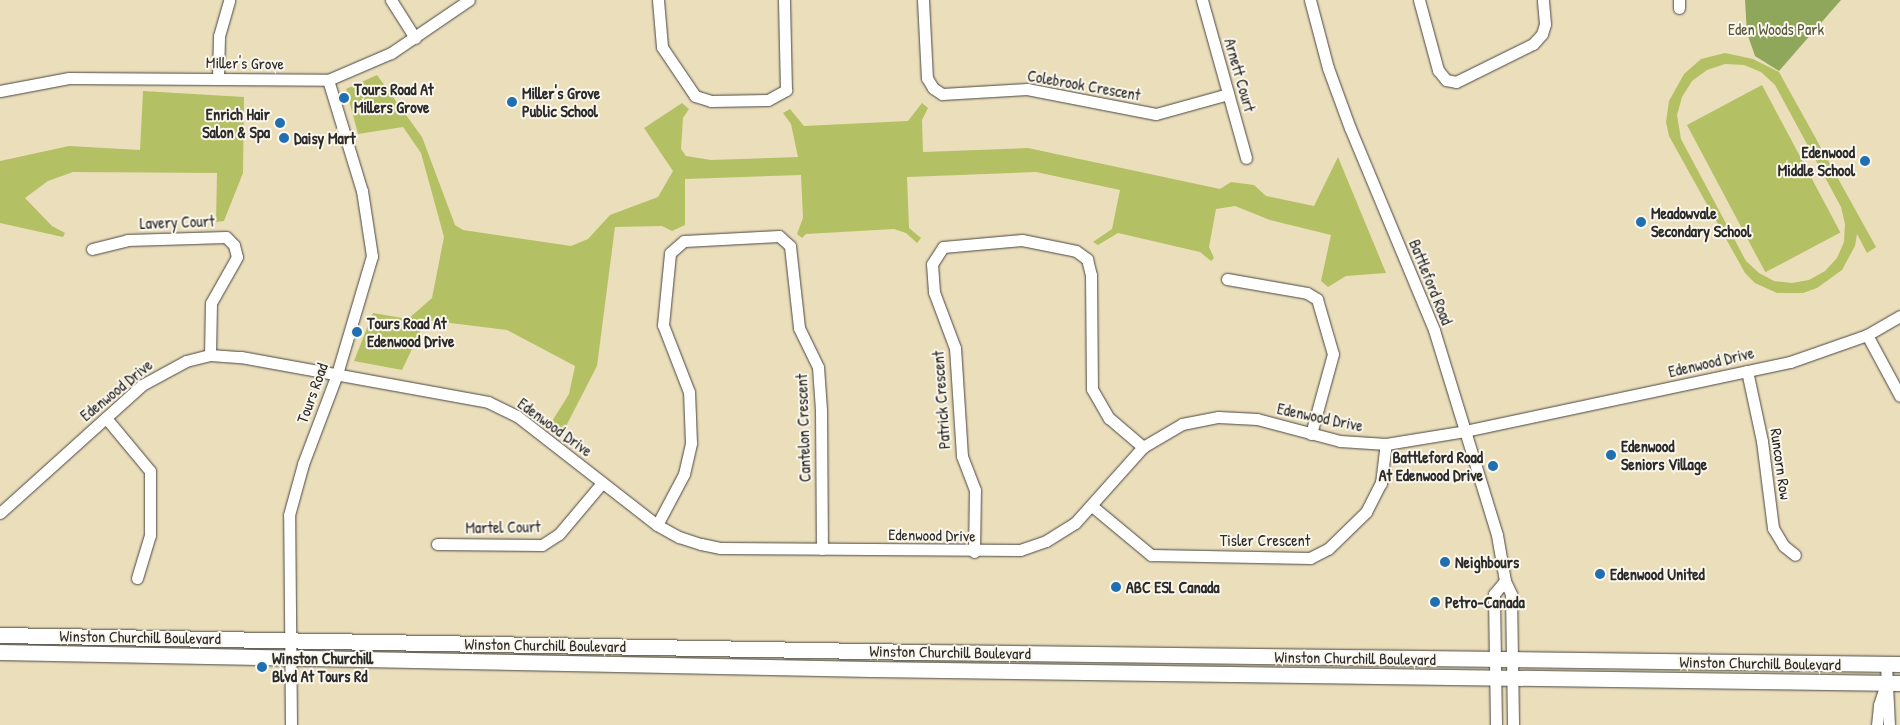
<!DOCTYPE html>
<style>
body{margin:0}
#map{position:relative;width:1900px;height:725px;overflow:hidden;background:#ebdebb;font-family:"Patrick Hand",sans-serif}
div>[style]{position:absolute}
.green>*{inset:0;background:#b3c164;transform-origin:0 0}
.forest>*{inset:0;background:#8ea75a}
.roads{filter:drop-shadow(0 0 1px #484641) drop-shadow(0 0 1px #484641)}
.minor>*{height:11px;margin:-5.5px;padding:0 5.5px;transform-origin:5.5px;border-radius:5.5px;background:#fff}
.major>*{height:15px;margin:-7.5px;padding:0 7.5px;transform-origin:7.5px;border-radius:7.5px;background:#fff}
.dots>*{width:14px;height:14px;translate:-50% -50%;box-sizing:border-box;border:2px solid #fbf7ec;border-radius:50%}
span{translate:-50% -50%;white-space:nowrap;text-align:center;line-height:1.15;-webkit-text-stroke:4px #fbf7ec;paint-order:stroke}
.park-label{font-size:16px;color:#54583c}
.street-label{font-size:16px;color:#2b2b2b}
.poi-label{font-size:16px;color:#2b2b2b;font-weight:700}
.left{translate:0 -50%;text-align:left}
.right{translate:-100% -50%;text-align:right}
</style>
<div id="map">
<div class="green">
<i style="clip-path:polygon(evenodd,1725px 53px,1753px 59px,1779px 72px,1876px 247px,1867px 253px,1857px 234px,1855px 246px,1842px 270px,1817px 288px,1803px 293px,1777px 293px,1755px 283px,1745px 273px,1669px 136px,1666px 122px,1669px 101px,1684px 74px,1701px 59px,1725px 53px,1725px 64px,1744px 65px,1761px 72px,1775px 85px,1841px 207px,1845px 224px,1844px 242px,1837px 258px,1825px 271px,1809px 280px,1792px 283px,1774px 281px,1759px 273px,1746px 261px,1681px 139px,1677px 115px,1682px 97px,1692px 81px,1707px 70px,1725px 64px)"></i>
<i style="clip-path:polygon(377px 75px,422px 137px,455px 225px,463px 230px,571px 246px,588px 239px,610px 215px,658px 197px,673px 171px,644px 128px,682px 103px,689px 109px,683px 118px,681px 149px,686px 156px,711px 160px,798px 157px,791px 124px,783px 113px,790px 109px,804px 126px,908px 121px,922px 103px,928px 108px,922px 120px,923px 152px,1028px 148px,1220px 189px,1231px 182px,1254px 185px,1266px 196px,1314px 206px,1338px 157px,1386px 273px,1346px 276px,1328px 287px,1321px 281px,1331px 235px,1270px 220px,1235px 206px,1216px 209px,1209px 247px,1214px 258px,1211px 261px,1200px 252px,1118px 233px,1098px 245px,1093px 242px,1112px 229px,1120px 190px,1036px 172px,907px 177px,909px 228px,921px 238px,917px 243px,906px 233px,894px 229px,806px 234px,802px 238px,797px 234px,803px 218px,801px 175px,685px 179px,685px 225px,672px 231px,662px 226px,615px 227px,597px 366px,563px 432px,551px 423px,569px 394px,575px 366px,507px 330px,426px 320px,402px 370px,354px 361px,373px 313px,408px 319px,432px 298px,444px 237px,421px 153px,403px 127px,358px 134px,346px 89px)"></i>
<i style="left:1762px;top:85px;width:167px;height:85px;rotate:62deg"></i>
<i style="clip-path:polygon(143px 91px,244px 97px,243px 173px,224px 221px,216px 222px,217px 173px,73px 172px,48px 181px,25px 198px,52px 226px,65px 233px,63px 237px,0 223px,0 161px,69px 146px,140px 150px)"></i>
</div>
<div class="forest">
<i style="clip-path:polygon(1745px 0,1841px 0,1779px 71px,1755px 56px,1747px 33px)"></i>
</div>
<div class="roads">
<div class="minor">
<i style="left:391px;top:0;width:45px;rotate:57.7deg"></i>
<i style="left:658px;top:0;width:47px;rotate:85.1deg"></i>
<i style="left:662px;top:47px;width:59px;rotate:56deg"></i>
<i style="left:695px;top:96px;width:17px;rotate:17deg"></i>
<i style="left:711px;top:101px;width:57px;rotate:-1deg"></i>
<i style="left:768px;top:100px;width:21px;rotate:-29deg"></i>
<i style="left:786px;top:90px;width:90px;rotate:-91.3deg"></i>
<i style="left:923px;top:0;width:78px;rotate:87.1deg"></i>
<i style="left:927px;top:78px;width:12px;rotate:59deg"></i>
<i style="left:933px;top:88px;width:11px;rotate:34deg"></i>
<i style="left:942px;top:94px;width:85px;rotate:-3.4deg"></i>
<i style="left:1027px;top:89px;width:131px;rotate:11deg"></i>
<i style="left:1156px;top:114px;width:75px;rotate:-15.5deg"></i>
<i style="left:1202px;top:0;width:164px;rotate:74.4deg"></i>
<i style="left:1310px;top:0;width:70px;rotate:75.2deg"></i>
<i style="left:1328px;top:68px;width:64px;rotate:69.9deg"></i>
<i style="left:1350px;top:128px;width:219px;rotate:67.4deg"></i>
<i style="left:1434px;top:330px;width:214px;rotate:72.9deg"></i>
<i style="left:1497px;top:535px;width:47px;rotate:80.1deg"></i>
<i style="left:1505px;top:581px;width:14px;rotate:65deg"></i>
<i style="left:1511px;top:594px;width:131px;rotate:89.1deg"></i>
<i style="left:1419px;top:0;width:73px;rotate:74.8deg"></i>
<i style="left:1438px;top:70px;width:13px;rotate:51deg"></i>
<i style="left:1446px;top:80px;width:10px;rotate:11deg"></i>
<i style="left:1456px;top:82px;width:86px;rotate:-26.3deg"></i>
<i style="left:1533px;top:44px;width:13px;rotate:-48deg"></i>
<i style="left:1542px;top:34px;width:10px;rotate:-73deg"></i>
<i style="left:1545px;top:24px;width:24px;rotate:-95deg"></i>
<i style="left:1679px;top:0;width:8px;rotate:90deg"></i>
<i style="left:218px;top:78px;width:42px;rotate:-88.6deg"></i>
<i style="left:219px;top:36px;width:37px;rotate:-74deg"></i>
<i style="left:0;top:91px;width:70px;rotate:-10.7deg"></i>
<i style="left:69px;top:78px;width:259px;rotate:0.4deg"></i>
<i style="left:328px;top:80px;width:69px;rotate:-23.2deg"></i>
<i style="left:391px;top:53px;width:94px;rotate:-34.2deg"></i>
<i style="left:92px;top:249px;width:36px;rotate:-14deg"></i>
<i style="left:127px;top:240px;width:99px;rotate:-1.7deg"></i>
<i style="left:226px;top:237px;width:11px;rotate:45deg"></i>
<i style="left:234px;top:245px;width:12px;rotate:76deg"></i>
<i style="left:237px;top:257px;width:53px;rotate:119.5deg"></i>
<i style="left:211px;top:303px;width:52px;rotate:91.1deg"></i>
<i style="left:1227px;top:279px;width:81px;rotate:9.9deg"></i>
<i style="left:1307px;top:293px;width:12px;rotate:31deg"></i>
<i style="left:1317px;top:299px;width:57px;rotate:73.8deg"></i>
<i style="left:1333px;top:354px;width:83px;rotate:105.4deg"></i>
<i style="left:1867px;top:335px;width:69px;rotate:61.6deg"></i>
<i style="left:1747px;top:371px;width:72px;rotate:77.9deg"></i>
<i style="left:1762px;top:441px;width:88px;rotate:82.8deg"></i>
<i style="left:1773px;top:528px;width:21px;rotate:59deg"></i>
<i style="left:1784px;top:546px;width:14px;rotate:39deg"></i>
<i style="left:106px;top:418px;width:69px;rotate:50.3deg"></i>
<i style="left:150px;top:471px;width:64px;rotate:90deg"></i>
<i style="left:150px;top:535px;width:45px;rotate:106.8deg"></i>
<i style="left:1092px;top:506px;width:77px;rotate:39.7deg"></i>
<i style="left:1151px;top:555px;width:159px;rotate:1.1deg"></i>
<i style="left:1310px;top:558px;width:20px;rotate:-27deg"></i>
<i style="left:1328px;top:549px;width:53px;rotate:-44.2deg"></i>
<i style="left:1366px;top:512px;width:33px;rotate:-63deg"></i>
<i style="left:1381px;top:483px;width:39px;rotate:-83deg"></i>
<i style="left:0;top:513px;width:191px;rotate:-42deg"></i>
<i style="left:142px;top:385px;width:50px;rotate:-28.6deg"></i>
<i style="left:186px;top:361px;width:25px;rotate:-14deg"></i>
<i style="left:210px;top:355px;width:31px;rotate:4deg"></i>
<i style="left:241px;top:357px;width:251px;rotate:10.3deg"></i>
<i style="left:488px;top:402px;width:32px;rotate:26deg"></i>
<i style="left:517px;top:416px;width:177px;rotate:37.9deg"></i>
<i style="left:657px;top:525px;width:25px;rotate:29deg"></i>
<i style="left:679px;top:537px;width:23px;rotate:18deg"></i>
<i style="left:701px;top:544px;width:19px;rotate:12deg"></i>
<i style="left:720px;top:548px;width:300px;rotate:0.4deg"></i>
<i style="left:1020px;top:550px;width:28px;rotate:-19deg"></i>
<i style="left:1046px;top:541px;width:34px;rotate:-32deg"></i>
<i style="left:1075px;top:523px;width:102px;rotate:-48.2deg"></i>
<i style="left:1143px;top:447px;width:45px;rotate:-30.5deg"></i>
<i style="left:1182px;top:424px;width:37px;rotate:-11deg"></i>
<i style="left:1218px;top:417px;width:39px;rotate:3deg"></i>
<i style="left:1257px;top:419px;width:86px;rotate:14.8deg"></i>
<i style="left:1340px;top:441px;width:46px;rotate:3.7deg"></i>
<i style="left:1386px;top:444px;width:80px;rotate:-9.3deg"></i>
<i style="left:1465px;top:431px;width:332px;rotate:-12deg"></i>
<i style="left:1790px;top:362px;width:82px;rotate:-19.3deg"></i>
<i style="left:1867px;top:335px;width:38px;rotate:-30deg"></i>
<i style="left:657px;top:525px;width:58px;rotate:-62.1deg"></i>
<i style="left:684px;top:474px;width:32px;rotate:-77deg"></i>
<i style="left:691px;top:443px;width:51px;rotate:-92.2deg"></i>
<i style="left:689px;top:392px;width:72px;rotate:-111.2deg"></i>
<i style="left:663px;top:325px;width:72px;rotate:-84.4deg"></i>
<i style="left:670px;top:253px;width:18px;rotate:-41deg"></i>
<i style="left:684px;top:241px;width:95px;rotate:-3deg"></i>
<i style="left:779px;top:236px;width:15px;rotate:42deg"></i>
<i style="left:790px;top:246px;width:82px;rotate:83.7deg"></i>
<i style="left:799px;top:328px;width:43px;rotate:64deg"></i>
<i style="left:818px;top:367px;width:43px;rotate:86deg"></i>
<i style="left:821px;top:410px;width:139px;rotate:89.6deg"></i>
<i style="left:437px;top:544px;width:105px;rotate:0.5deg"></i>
<i style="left:542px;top:545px;width:20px;rotate:-33deg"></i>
<i style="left:559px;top:534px;width:67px;rotate:-49.9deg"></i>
<i style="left:974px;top:552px;width:62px;rotate:-89.1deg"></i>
<i style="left:975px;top:490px;width:36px;rotate:-111deg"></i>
<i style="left:962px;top:456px;width:108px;rotate:-93.7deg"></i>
<i style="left:955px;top:348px;width:60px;rotate:-110.6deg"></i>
<i style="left:934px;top:292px;width:28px;rotate:-94deg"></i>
<i style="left:932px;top:264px;width:20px;rotate:-57deg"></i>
<i style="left:943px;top:247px;width:79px;rotate:-5.1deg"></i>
<i style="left:1022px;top:240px;width:55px;rotate:11.5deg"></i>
<i style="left:1076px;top:251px;width:14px;rotate:36deg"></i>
<i style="left:1087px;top:259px;width:16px;rotate:76deg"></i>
<i style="left:1091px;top:275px;width:114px;rotate:89.5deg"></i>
<i style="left:1092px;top:389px;width:34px;rotate:60deg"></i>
<i style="left:1109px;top:418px;width:45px;rotate:40.5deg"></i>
<i style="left:1886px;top:664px;width:61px;rotate:87.2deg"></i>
<i style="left:291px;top:725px;width:210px;rotate:-90.5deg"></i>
<i style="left:289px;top:515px;width:53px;rotate:-74.6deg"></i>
<i style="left:303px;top:464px;width:96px;rotate:-69.3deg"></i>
<i style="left:337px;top:374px;width:123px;rotate:-73.5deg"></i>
<i style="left:372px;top:256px;width:66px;rotate:-98.7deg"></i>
<i style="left:362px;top:191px;width:116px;rotate:-107deg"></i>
<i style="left:1496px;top:725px;width:131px;rotate:-90.9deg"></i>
<i style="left:1494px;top:594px;width:17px;rotate:-50deg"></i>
<i style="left:1877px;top:725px;width:20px;rotate:-84deg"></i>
<i style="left:1879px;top:705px;width:22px;rotate:-72deg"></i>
</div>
<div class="major">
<i style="left:0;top:635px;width:923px;rotate:1.06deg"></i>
<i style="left:923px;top:652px;width:977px;rotate:0.7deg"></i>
<i style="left:0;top:652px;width:871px;rotate:1.12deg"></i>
<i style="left:871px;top:669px;width:1029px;rotate:0.78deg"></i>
</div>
</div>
<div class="dots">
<i style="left:344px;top:98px;background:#1f6fb2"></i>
<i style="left:512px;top:102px;background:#1f6fb2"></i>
<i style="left:280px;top:123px;background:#1f6fb2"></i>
<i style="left:284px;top:138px;background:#1f6fb2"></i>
<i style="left:1865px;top:161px;background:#1f6fb2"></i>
<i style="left:1641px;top:222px;background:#1f6fb2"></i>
<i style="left:357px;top:332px;background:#1f6fb2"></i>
<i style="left:1611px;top:455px;background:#1f6fb2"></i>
<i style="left:1493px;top:466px;background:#1f6fb2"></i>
<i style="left:1445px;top:562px;background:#1f6fb2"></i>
<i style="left:1600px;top:574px;background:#1f6fb2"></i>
<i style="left:1116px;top:587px;background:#1f6fb2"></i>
<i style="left:1435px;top:602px;background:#1f6fb2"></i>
<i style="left:262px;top:667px;background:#1f6fb2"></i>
</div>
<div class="park-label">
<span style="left:1776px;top:29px">Eden Woods Park</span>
</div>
<div class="street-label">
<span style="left:245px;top:63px;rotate:1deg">Miller's Grove</span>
<span style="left:1240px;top:75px;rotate:74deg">Arnett Court</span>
<span style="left:1084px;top:85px;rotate:10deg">Colebrook Crescent</span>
<span style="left:177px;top:222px;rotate:-2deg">Lavery Court</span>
<span style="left:1431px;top:282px;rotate:68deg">Battleford Road</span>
<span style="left:1711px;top:362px;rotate:-13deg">Edenwood Drive</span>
<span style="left:116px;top:390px;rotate:-39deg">Edenwood Drive</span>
<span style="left:312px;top:393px;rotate:-70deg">Tours Road</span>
<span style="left:941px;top:400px;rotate:-94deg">Patrick Crescent</span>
<span style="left:1320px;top:417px;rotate:12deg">Edenwood Drive</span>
<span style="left:555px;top:427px;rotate:36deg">Edenwood Drive</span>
<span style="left:803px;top:428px;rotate:-92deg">Cantelon Crescent</span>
<span style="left:1781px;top:464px;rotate:82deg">Runcorn Row</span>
<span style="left:503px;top:527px;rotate:-1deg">Martel Court</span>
<span style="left:932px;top:535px;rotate:1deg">Edenwood Drive</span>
<span style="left:1265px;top:540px">Tisler Crescent</span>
<span style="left:140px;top:637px;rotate:1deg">Winston Churchill Boulevard</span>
<span style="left:545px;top:645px;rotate:1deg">Winston Churchill Boulevard</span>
<span style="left:950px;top:652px;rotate:1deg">Winston Churchill Boulevard</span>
<span style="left:1355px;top:658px;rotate:1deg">Winston Churchill Boulevard</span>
<span style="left:1760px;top:663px;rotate:1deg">Winston Churchill Boulevard</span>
</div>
<div class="poi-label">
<span class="left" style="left:354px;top:98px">Tours Road At<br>Millers Grove</span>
<span class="left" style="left:522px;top:102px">Miller's Grove<br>Public School</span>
<span class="right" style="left:270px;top:123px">Enrich Hair<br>Salon &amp; Spa</span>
<span class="left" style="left:294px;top:138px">Daisy Mart</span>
<span class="right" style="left:1855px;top:161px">Edenwood<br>Middle School</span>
<span class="left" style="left:1651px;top:222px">Meadowvale<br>Secondary School</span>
<span class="left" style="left:367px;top:332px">Tours Road At<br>Edenwood Drive</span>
<span class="left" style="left:1621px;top:455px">Edenwood<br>Seniors Village</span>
<span class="right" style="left:1483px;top:466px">Battleford Road<br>At Edenwood Drive</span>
<span class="left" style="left:1455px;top:562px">Neighbours</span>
<span class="left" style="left:1610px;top:574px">Edenwood United</span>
<span class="left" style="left:1126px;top:587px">ABC ESL Canada</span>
<span class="left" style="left:1445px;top:602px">Petro-Canada</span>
<span class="left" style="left:272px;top:667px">Winston Churchill<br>Blvd At Tours Rd</span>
</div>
</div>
